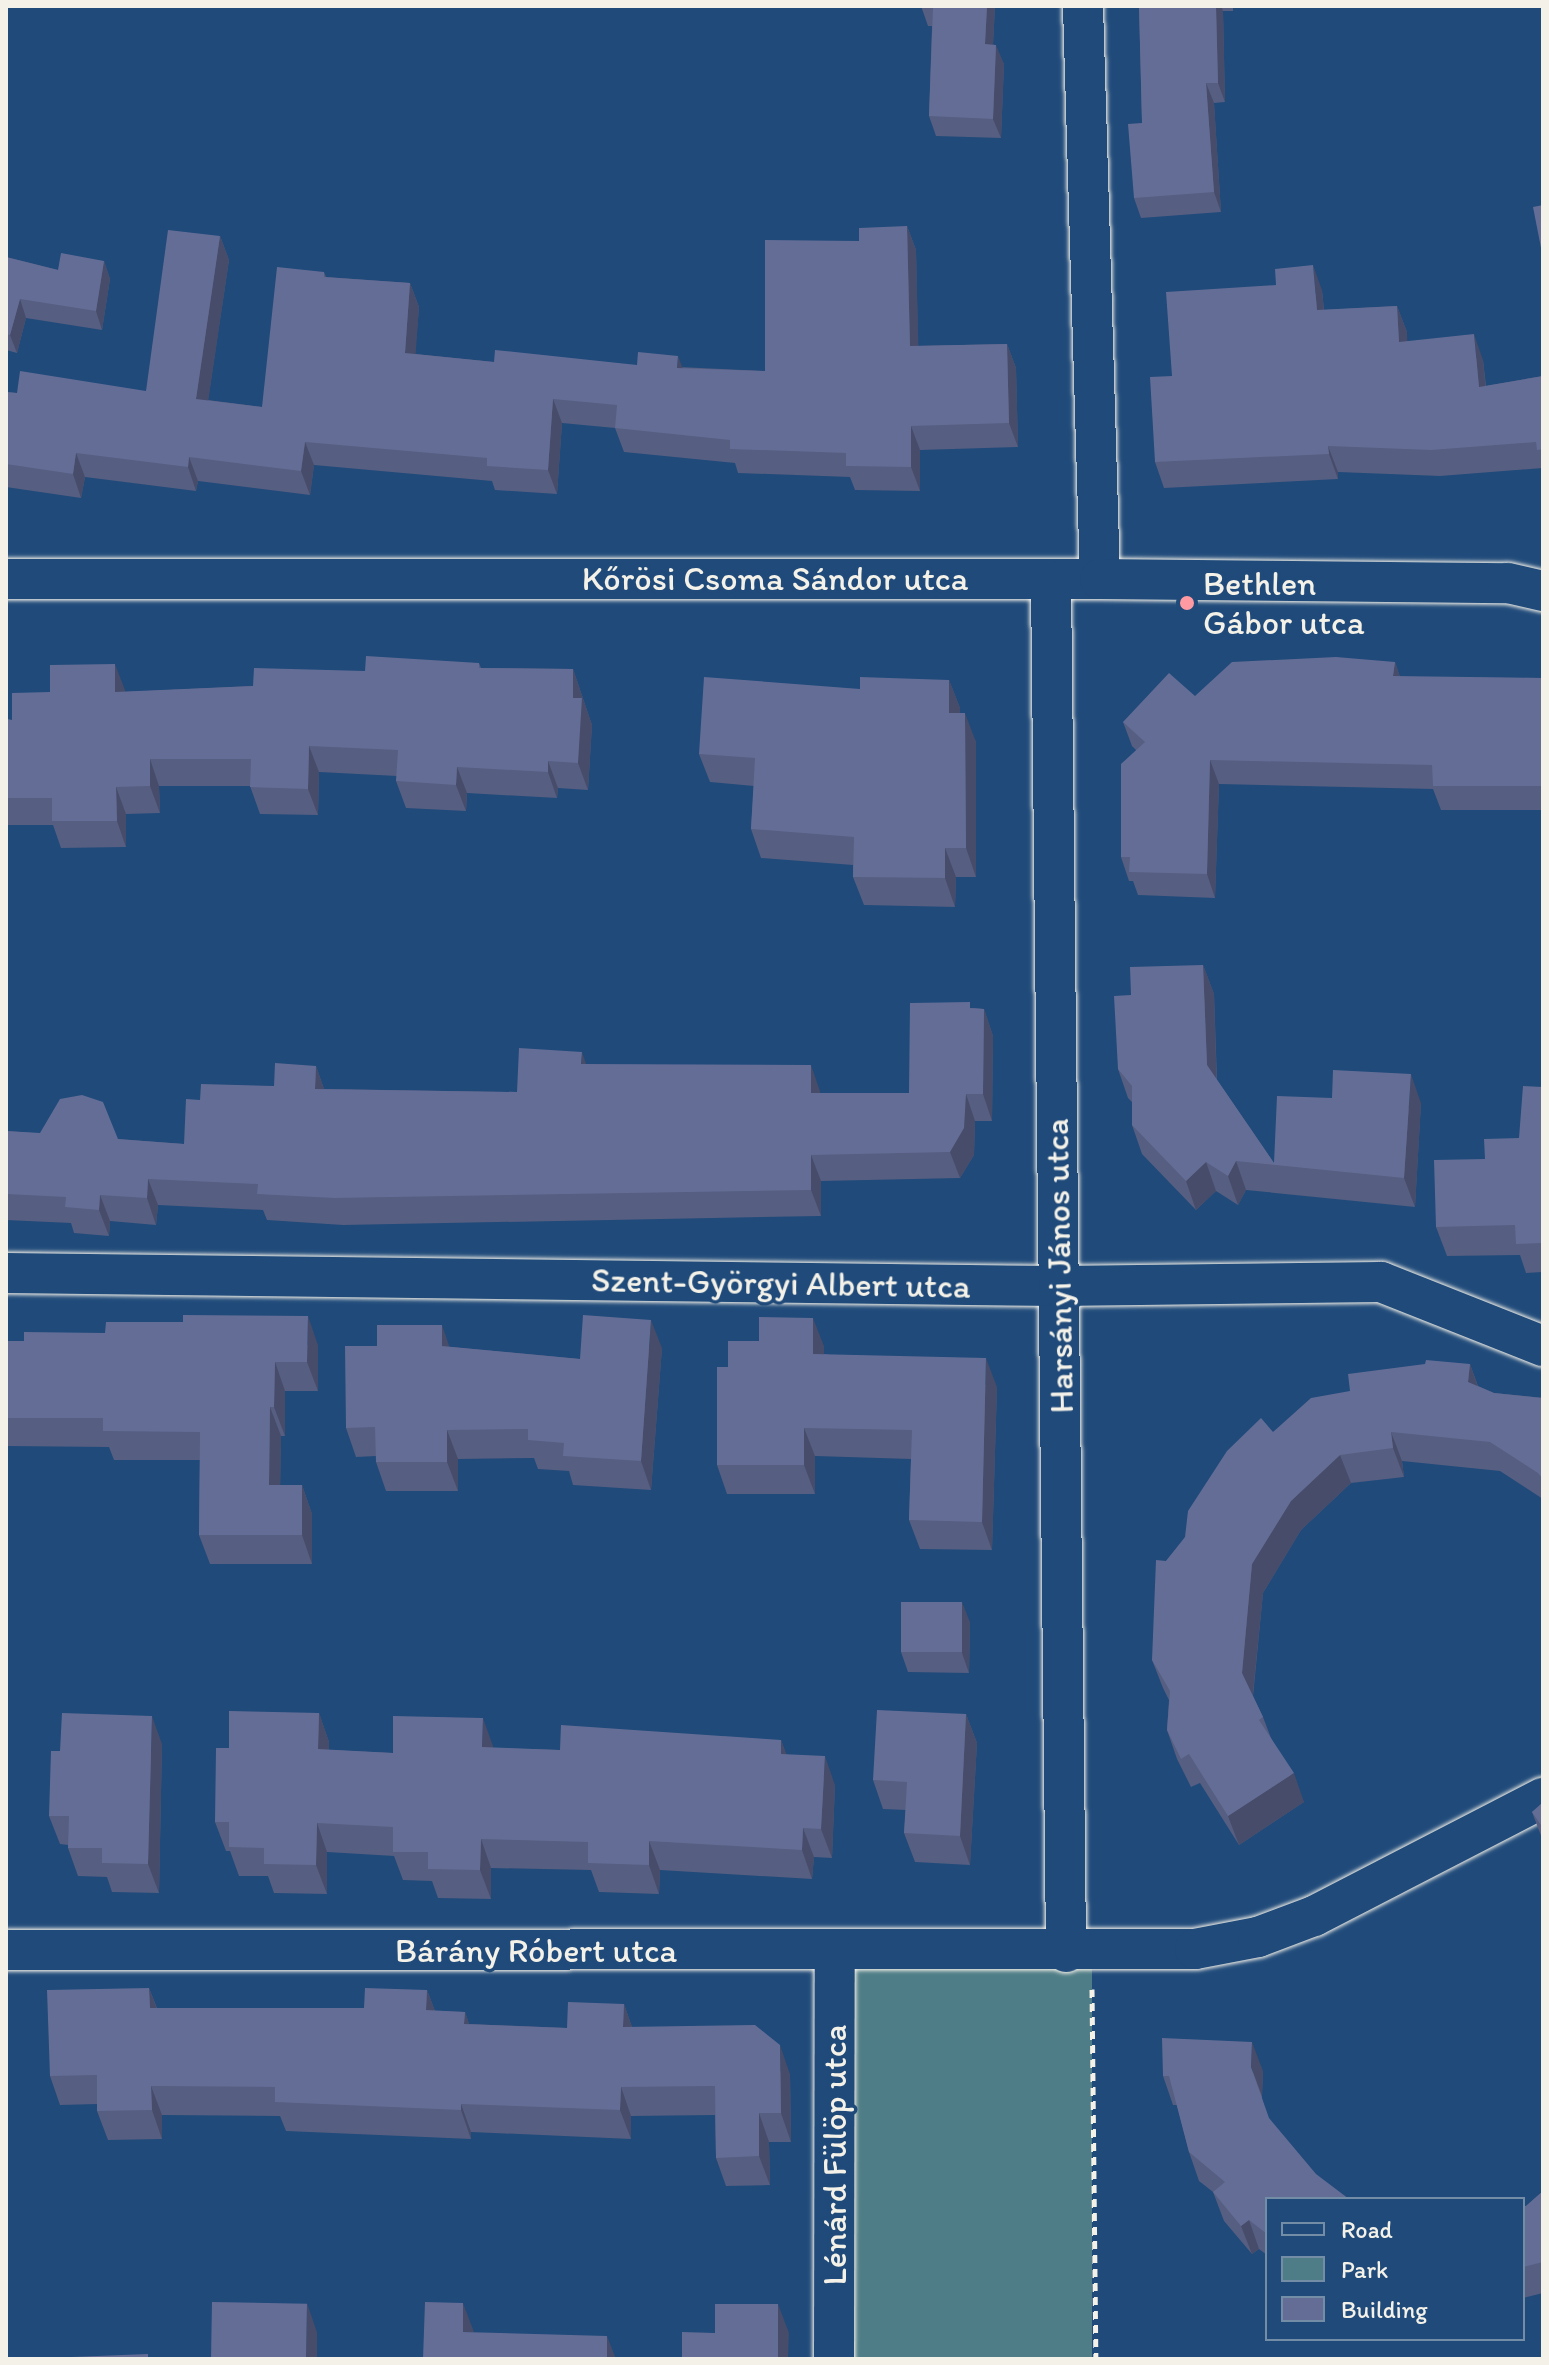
<!DOCTYPE html>
<meta charset="utf-8">
<style>
body{margin:0}
#map{position:relative;width:1549px;height:2365px;overflow:hidden;background:#1f4a7a;font-family:Itim,sans-serif}
div>[style]{position:absolute}
.green>*{inset:0;background:#4e7d87;transform-origin:0 0}
.path>*{height:5px;margin-top:-2.5px;transform-origin:0;background:repeating-linear-gradient(90deg,#f4f1e8 0 8px,transparent 0 14px)}
.roads{filter:drop-shadow(0 0 2px #f4f1e8) drop-shadow(0 0 2px #f4f1e8)}
.street>*{height:40px;margin:-20px;padding:0 20px;transform-origin:20px;border-radius:20px;background:#1f4a7a}
.wall>*{inset:0;background:#565e81}
.shaded-wall>*{inset:0;background:#464c69}
.building>*{inset:0;background:#646d96;transform-origin:0 0}
.dots>*{width:22px;height:22px;translate:-50% -50%;box-sizing:border-box;border:4px solid #1f4a7a;border-radius:50%}
span{translate:-50% -50%;white-space:nowrap;text-align:center;line-height:1.15;-webkit-text-stroke:7px #1f4a7a;paint-order:stroke}
.street-label{font-size:34px;color:#f4f1e8}
.poi-label{font-size:34px;color:#f4f1e8}
.left{translate:0 -50%;text-align:left}
.frame{position:absolute;inset:0;border:8px solid #f4f1e8;pointer-events:none}
.legend{position:absolute;left:1265px;top:2197px;width:260px;height:144px;box-sizing:border-box;background:#1f4a7a;border:2px solid #748da6;margin:0;padding:10px 14px;list-style:none;font-size:24px;color:#f4f1e8}
.legend li{display:flex;align-items:center;gap:16px;height:40px}
.legend b{width:40px;border:2px solid #748da6}
</style>
<div id="map">
<div class="green">
<i style="left:835px;top:1951px;width:257px;height:408px"></i>
</div>
<div class="path">
<i style="left:1092px;top:1989px;width:370px;rotate:89.4deg"></i>
</div>
<div class="roads">
<div class="street">
<i style="left:1083px;top:6px;width:573px;rotate:88.3deg"></i>
<i style="left:6px;top:579px;width:1094px"></i>
<i style="left:1100px;top:579px;width:408px;rotate:0.6deg"></i>
<i style="left:1508px;top:583px;width:36px;rotate:13deg"></i>
<i style="left:1051px;top:581px;width:1371px;rotate:89.37deg"></i>
<i style="left:6px;top:1273px;width:1053px;rotate:0.71deg"></i>
<i style="left:1059px;top:1286px;width:322px;rotate:-0.7deg"></i>
<i style="left:1381px;top:1282px;width:174px;rotate:21.6deg"></i>
<i style="left:6px;top:1950px;width:1189px;rotate:-0.05deg"></i>
<i style="left:1195px;top:1949px;width:64px;rotate:-10.8deg"></i>
<i style="left:1258px;top:1937px;width:60px;rotate:-20.6deg"></i>
<i style="left:1314px;top:1916px;width:258px;rotate:-27.3deg"></i>
<i style="left:834px;top:2359px;width:408px;rotate:-89.9deg"></i>
</div>
</div>
<div class="wall">
<i style="clip-path:polygon(921px 6px,995px 6px,993px 44px,1004px 64px,1001px 138px,936px 136px,929px 116px,932px 26px,928px 26px)"></i>
<i style="clip-path:polygon(1139px 6px,1233px 6px,1233px 11px,1223px 11px,1225px 102px,1214px 103px,1221px 212px,1141px 218px,1134px 198px,1142px 123px)"></i>
<i style="clip-path:polygon(907px 226px,916px 250px,918px 346px,1007px 344px,1016px 368px,1018px 447px,920px 450px,920px 491px,855px 490px,850px 477px,738px 473px,735px 463px,624px 452px,615px 428px,562px 423px,557px 494px,495px 490px,492px 481px,314px 465px,310px 495px,198px 481px,196px 491px,85px 477px,81px 498px,6px 487px,6px 392px,17px 393px,146px 391px,220px 236px,229px 260px,208px 400px,262px 407px,324px 272px,326px 277px,410px 283px,419px 307px,415px 354px,494px 362px,637px 365px,765px 371px,859px 241px)"></i>
<i style="clip-path:polygon(6px 257px,58px 270px,104px 261px,110px 279px,102px 330px,26px 318px,17px 353px,6px 350px)"></i>
<i style="clip-path:polygon(1322px 290px,1324px 310px,1397px 306px,1407px 332px,1407px 341px,1483px 360px,1486px 386px,1543px 376px,1543px 468px,1440px 476px,1338px 472px,1338px 479px,1164px 488px,1155px 462px,1172px 376px)"></i>
<i style="clip-path:polygon(1395px 662px,1400px 677px,1543px 678px,1543px 810px,1441px 810px,1433px 789px,1219px 784px,1215px 898px,1138px 895px,1133px 881px,1129px 881px,1121px 857px,1136px 750px,1132px 746px,1123px 722px,1195px 696px)"></i>
<i style="clip-path:polygon(479px 663px,481px 668px,573px 669px,592px 725px,588px 790px,558px 788px,557px 798px,467px 793px,466px 811px,406px 808px,396px 781px,397px 776px,319px 772px,318px 815px,260px 814px,250px 786px,159px 786px,160px 813px,126px 814px,126px 847px,61px 848px,53px 825px,6px 825px,6px 719px,12px 720px,125px 690px,125px 692px,253px 686px,365px 671px)"></i>
<i style="clip-path:polygon(949px 680px,960px 708px,960px 713px,976px 742px,976px 877px,956px 877px,955px 907px,864px 905px,853px 877px,853px 865px,761px 858px,751px 829px,754px 786px,710px 782px,699px 754px,860px 689px)"></i>
<i style="clip-path:polygon(1203px 965px,1214px 994px,1217px 1080px,1274px 1163px,1421px 1103px,1415px 1207px,1246px 1190px,1238px 1205px,1216px 1191px,1196px 1210px,1142px 1154px,1132px 1125px,1132px 1102px,1128px 1098px,1118px 1069px,1131px 995px)"></i>
<i style="clip-path:polygon(972px 1008px,984px 1009px,993px 1036px,992px 1121px,975px 1121px,974px 1155px,960px 1178px,821px 1181px,821px 1216px,343px 1225px,267px 1220px,263px 1210px,158px 1205px,156px 1225px,110px 1221px,109px 1236px,74px 1233px,71px 1223px,6px 1220px,6px 1131px,184px 1144px,200px 1100px,274px 1086px,316px 1066px,324px 1089px,517px 1092px,586px 1064px,820px 1091px,820px 1093px,909px 1093px)"></i>
<i style="clip-path:polygon(1543px 1087px,1543px 1272px,1526px 1273px,1520px 1255px,1447px 1256px,1436px 1227px,1485px 1159px,1519px 1138px)"></i>
<i style="clip-path:polygon(6px 1341px,318px 1345px,318px 1391px,285px 1391px,285px 1436px,281px 1436px,280px 1485px,302px 1485px,312px 1514px,312px 1564px,210px 1564px,199px 1535px,200px 1460px,114px 1460px,109px 1447px,6px 1446px)"></i>
<i style="clip-path:polygon(824px 1346px,824px 1354px,997px 1387px,992px 1550px,920px 1549px,909px 1520px,911px 1459px,815px 1456px,815px 1494px,727px 1494px,717px 1465px,728px 1367px)"></i>
<i style="clip-path:polygon(450px 1347px,580px 1359px,662px 1348px,651px 1490px,573px 1485px,569px 1471px,538px 1469px,534px 1458px,458px 1459px,458px 1491px,386px 1491px,376px 1462px,376px 1456px,356px 1457px,346px 1428px)"></i>
<i style="clip-path:polygon(1470px 1364px,1478px 1386px,1494px 1393px,1543px 1398px,1543px 1499px,1500px 1471px,1402px 1461px,1404px 1477px,1351px 1483px,1301px 1530px,1263px 1593px,1253px 1696px,1263px 1717px,1271px 1738px,1304px 1802px,1239px 1845px,1200px 1783px,1191px 1787px,1177px 1759px,1167px 1730px,1169px 1700px,1163px 1688px,1152px 1660px,1166px 1561px,1273px 1432px,1350px 1391px)"></i>
<i style="clip-path:polygon(970px 1622px,969px 1673px,908px 1672px,901px 1652px)"></i>
<i style="clip-path:polygon(319px 1713px,329px 1742px,329px 1750px,393px 1753px,493px 1748px,560px 1750px,781px 1740px,786px 1754px,835px 1785px,832px 1858px,814px 1857px,812px 1879px,660px 1870px,659px 1894px,599px 1892px,591px 1870px,491px 1868px,491px 1899px,438px 1898px,432px 1881px,403px 1880px,394px 1856px,327px 1852px,327px 1894px,274px 1893px,268px 1876px,239px 1876px,230px 1851px,226px 1851px,215px 1822px,229px 1748px)"></i>
<i style="clip-path:polygon(966px 1714px,977px 1743px,970px 1865px,915px 1862px,904px 1833px,906px 1810px,883px 1809px,873px 1780px)"></i>
<i style="clip-path:polygon(162px 1744px,159px 1893px,112px 1892px,107px 1877px,78px 1876px,68px 1848px,68px 1845px,60px 1844px,49px 1816px)"></i>
<i style="clip-path:polygon(1543px 1803px,1543px 1841px,1532px 1812px)"></i>
<i style="clip-path:polygon(149px 1988px,157px 2008px,364px 2008px,427px 1990px,435px 2011px,465px 2012px,469px 2024px,567px 2028px,624px 2004px,632px 2027px,790px 2074px,791px 2142px,769px 2142px,770px 2185px,726px 2186px,716px 2158px,715px 2115px,631px 2116px,631px 2139px,471px 2132px,471px 2139px,286px 2131px,280px 2116px,162px 2115px,162px 2139px,108px 2140px,97px 2111px,97px 2104px,60px 2105px,50px 2076px)"></i>
<i style="clip-path:polygon(1263px 2071px,1262px 2096px,1267px 2199px,1267px 2255px,1259px 2249px,1252px 2254px,1224px 2221px,1213px 2192px,1199px 2181px,1189px 2152px,1177px 2105px,1173px 2105px,1163px 2076px)"></i>
<i style="clip-path:polygon(1543px 2191px,1543px 2293px,1523px 2298px,1523px 2206px,1526px 2206px)"></i>
</div>
<div class="shaded-wall">
<i style="clip-path:polygon(987px 6px,995px 6px,992px 64px,985px 44px)"></i>
<i style="clip-path:polygon(1216px 6px,1221px 6px,1223px 11px,1225px 102px,1218px 83px)"></i>
<i style="clip-path:polygon(996px 45px,1004px 64px,1001px 138px,993px 119px)"></i>
<i style="clip-path:polygon(1206px 83px,1214px 103px,1221px 212px,1214px 192px)"></i>
<i style="clip-path:polygon(907px 226px,916px 250px,919px 370px,910px 346px)"></i>
<i style="clip-path:polygon(220px 236px,229px 260px,205px 423px,196px 399px)"></i>
<i style="clip-path:polygon(104px 261px,110px 279px,102px 330px,96px 311px)"></i>
<i style="clip-path:polygon(1313px 265px,1322px 290px,1326px 336px,1317px 310px)"></i>
<i style="clip-path:polygon(410px 283px,419px 307px,414px 377px,405px 353px)"></i>
<i style="clip-path:polygon(20px 299px,26px 318px,17px 353px,10px 335px)"></i>
<i style="clip-path:polygon(1397px 306px,1407px 332px,1408px 367px,1399px 342px)"></i>
<i style="clip-path:polygon(1474px 334px,1483px 360px,1488px 413px,1479px 387px)"></i>
<i style="clip-path:polygon(1007px 344px,1016px 368px,1018px 447px,1009px 423px)"></i>
<i style="clip-path:polygon(678px 356px,687px 379px,677px 368px)"></i>
<i style="clip-path:polygon(553px 399px,562px 423px,557px 494px,548px 470px)"></i>
<i style="clip-path:polygon(911px 426px,920px 450px,920px 491px,911px 467px)"></i>
<i style="clip-path:polygon(305px 442px,314px 465px,310px 495px,301px 471px)"></i>
<i style="clip-path:polygon(1328px 446px,1338px 472px,1338px 479px,1329px 454px)"></i>
<i style="clip-path:polygon(76px 453px,85px 477px,81px 498px,73px 474px)"></i>
<i style="clip-path:polygon(189px 457px,198px 481px,196px 491px,188px 467px)"></i>
<i style="clip-path:polygon(1395px 662px,1403px 686px,1393px 676px)"></i>
<i style="clip-path:polygon(115px 664px,125px 690px,125px 719px,115px 692px)"></i>
<i style="clip-path:polygon(573px 669px,592px 725px,588px 790px,578px 763px,573px 698px)"></i>
<i style="clip-path:polygon(949px 680px,960px 708px,959px 742px,949px 713px)"></i>
<i style="clip-path:polygon(965px 713px,976px 742px,976px 877px,966px 848px)"></i>
<i style="clip-path:polygon(309px 746px,319px 772px,318px 815px,308px 789px)"></i>
<i style="clip-path:polygon(150px 759px,159px 786px,160px 813px,150px 786px)"></i>
<i style="clip-path:polygon(1210px 760px,1219px 784px,1215px 898px,1207px 874px)"></i>
<i style="clip-path:polygon(548px 761px,558px 788px,557px 798px,548px 772px)"></i>
<i style="clip-path:polygon(457px 767px,467px 793px,466px 811px,456px 785px)"></i>
<i style="clip-path:polygon(116px 787px,126px 814px,126px 847px,117px 821px)"></i>
<i style="clip-path:polygon(945px 848px,956px 877px,955px 907px,945px 878px)"></i>
<i style="clip-path:polygon(1203px 965px,1214px 994px,1217px 1094px,1207px 1065px)"></i>
<i style="clip-path:polygon(984px 1009px,993px 1036px,992px 1121px,983px 1094px)"></i>
<i style="clip-path:polygon(582px 1052px,591px 1078px,581px 1064px)"></i>
<i style="clip-path:polygon(811px 1065px,820px 1091px,821px 1119px,811px 1093px)"></i>
<i style="clip-path:polygon(316px 1066px,325px 1092px,315px 1089px)"></i>
<i style="clip-path:polygon(1411px 1074px,1421px 1103px,1415px 1207px,1404px 1178px)"></i>
<i style="clip-path:polygon(966px 1094px,975px 1121px,974px 1155px,960px 1178px,950px 1152px)"></i>
<i style="clip-path:polygon(811px 1155px,821px 1181px,821px 1216px,811px 1190px)"></i>
<i style="clip-path:polygon(1236px 1161px,1246px 1190px,1238px 1205px,1228px 1176px)"></i>
<i style="clip-path:polygon(1206px 1162px,1216px 1191px,1196px 1210px,1186px 1181px)"></i>
<i style="clip-path:polygon(148px 1179px,158px 1205px,156px 1225px,147px 1198px)"></i>
<i style="clip-path:polygon(100px 1195px,110px 1221px,109px 1236px,99px 1210px)"></i>
<i style="clip-path:polygon(308px 1316px,318px 1345px,318px 1391px,307px 1362px)"></i>
<i style="clip-path:polygon(813px 1318px,824px 1346px,824px 1382px,813px 1354px)"></i>
<i style="clip-path:polygon(651px 1320px,662px 1348px,651px 1490px,641px 1461px)"></i>
<i style="clip-path:polygon(442px 1325px,452px 1354px,442px 1346px)"></i>
<i style="clip-path:polygon(986px 1358px,997px 1387px,992px 1550px,982px 1522px)"></i>
<i style="clip-path:polygon(275px 1362px,285px 1391px,285px 1436px,274px 1407px)"></i>
<i style="clip-path:polygon(1470px 1364px,1480px 1393px,1468px 1382px)"></i>
<i style="clip-path:polygon(270px 1407px,281px 1436px,280px 1514px,269px 1485px)"></i>
<i style="clip-path:polygon(804px 1428px,815px 1456px,815px 1494px,804px 1465px)"></i>
<i style="clip-path:polygon(447px 1430px,458px 1459px,458px 1491px,447px 1462px)"></i>
<i style="clip-path:polygon(1391px 1432px,1402px 1461px,1404px 1477px,1393px 1448px)"></i>
<i style="clip-path:polygon(1340px 1455px,1351px 1483px,1301px 1530px,1263px 1593px,1252px 1702px,1242px 1673px,1252px 1564px,1291px 1501px)"></i>
<i style="clip-path:polygon(302px 1485px,312px 1514px,312px 1564px,302px 1535px)"></i>
<i style="clip-path:polygon(962px 1602px,970px 1622px,969px 1673px,962px 1653px)"></i>
<i style="clip-path:polygon(319px 1713px,329px 1742px,329px 1778px,318px 1749px)"></i>
<i style="clip-path:polygon(966px 1714px,977px 1743px,970px 1865px,960px 1836px)"></i>
<i style="clip-path:polygon(152px 1716px,162px 1744px,159px 1893px,148px 1864px)"></i>
<i style="clip-path:polygon(483px 1718px,493px 1746px,493px 1776px,482px 1747px)"></i>
<i style="clip-path:polygon(781px 1740px,792px 1769px,781px 1754px)"></i>
<i style="clip-path:polygon(825px 1756px,835px 1785px,832px 1858px,821px 1829px)"></i>
<i style="clip-path:polygon(1294px 1773px,1304px 1802px,1239px 1845px,1228px 1816px)"></i>
<i style="clip-path:polygon(317px 1823px,327px 1852px,327px 1894px,316px 1865px)"></i>
<i style="clip-path:polygon(803px 1828px,814px 1857px,812px 1879px,802px 1850px)"></i>
<i style="clip-path:polygon(481px 1839px,491px 1868px,491px 1899px,480px 1870px)"></i>
<i style="clip-path:polygon(649px 1841px,660px 1870px,659px 1894px,649px 1865px)"></i>
<i style="clip-path:polygon(149px 1988px,160px 2017px,150px 2008px)"></i>
<i style="clip-path:polygon(427px 1990px,438px 2019px,426px 2010px)"></i>
<i style="clip-path:polygon(624px 2004px,634px 2033px,623px 2027px)"></i>
<i style="clip-path:polygon(465px 2012px,475px 2041px,464px 2024px)"></i>
<i style="clip-path:polygon(1252px 2042px,1263px 2071px,1262px 2096px,1251px 2067px)"></i>
<i style="clip-path:polygon(780px 2045px,790px 2074px,791px 2142px,781px 2113px)"></i>
<i style="clip-path:polygon(151px 2086px,162px 2115px,162px 2139px,152px 2110px)"></i>
<i style="clip-path:polygon(621px 2087px,631px 2116px,631px 2139px,620px 2110px)"></i>
<i style="clip-path:polygon(461px 2104px,471px 2132px,471px 2139px,461px 2110px)"></i>
<i style="clip-path:polygon(759px 2113px,769px 2142px,770px 2185px,759px 2156px)"></i>
<i style="clip-path:polygon(1249px 2220px,1259px 2249px,1252px 2254px,1241px 2226px)"></i>
<i style="clip-path:polygon(307px 2303px,317px 2332px,317px 2359px,306px 2359px)"></i>
<i style="clip-path:polygon(463px 2303px,474px 2332px,463px 2332px)"></i>
<i style="clip-path:polygon(778px 2304px,789px 2333px,788px 2359px,778px 2359px)"></i>
<i style="clip-path:polygon(607px 2336px,616px 2359px,607px 2359px)"></i>
</div>
<div class="building">
<i style="clip-path:polygon(921px 6px,987px 6px,985px 44px,996px 45px,993px 119px,929px 116px,933px 7px)"></i>
<i style="clip-path:polygon(1139px 6px,1216px 6px,1218px 83px,1206px 83px,1214px 192px,1134px 198px,1128px 124px,1142px 123px)"></i>
<i style="clip-path:polygon(1543px 205px,1543px 258px,1533px 207px)"></i>
<i style="clip-path:polygon(907px 226px,910px 346px,1007px 344px,1009px 423px,911px 426px,911px 467px,846px 466px,846px 453px,730px 449px,730px 440px,615px 428px,617px 405px,553px 399px,548px 470px,487px 466px,487px 458px,305px 442px,301px 471px,189px 457px,188px 467px,76px 453px,73px 474px,6px 464px,6px 392px,17px 393px,20px 371px,146px 391px,168px 230px,220px 236px,196px 399px,262px 407px,277px 267px,324px 272px,324px 277px,410px 283px,405px 353px,494px 362px,495px 350px,637px 365px,638px 352px,678px 356px,677px 368px,765px 371px,765px 240px,859px 241px,859px 228px)"></i>
<i style="clip-path:polygon(61px 253px,104px 261px,96px 311px,20px 299px,10px 335px,6px 334px,6px 257px,58px 270px)"></i>
<i style="clip-path:polygon(1313px 265px,1317px 310px,1397px 306px,1399px 342px,1474px 334px,1479px 387px,1543px 376px,1543px 449px,1537px 450px,1536px 442px,1431px 450px,1328px 446px,1329px 454px,1155px 462px,1150px 377px,1172px 376px,1166px 292px,1276px 285px,1275px 269px)"></i>
<i style="clip-path:polygon(366px 656px,479px 663px,479px 668px,573px 669px,573px 698px,582px 698px,578px 763px,548px 761px,548px 772px,457px 767px,456px 785px,396px 781px,398px 750px,309px 746px,308px 789px,250px 787px,251px 759px,150px 759px,150px 786px,116px 787px,117px 821px,52px 821px,52px 798px,6px 798px,6px 719px,12px 720px,12px 693px,50px 692px,50px 665px,115px 664px,115px 692px,253px 686px,254px 668px,365px 671px)"></i>
<i style="clip-path:polygon(1336px 657px,1395px 662px,1393px 676px,1543px 678px,1543px 786px,1433px 786px,1432px 765px,1210px 760px,1207px 874px,1129px 872px,1130px 857px,1121px 857px,1121px 764px,1145px 742px,1123px 722px,1169px 673px,1195px 696px,1232px 662px)"></i>
<i style="clip-path:polygon(704px 677px,860px 689px,860px 677px,949px 680px,949px 713px,965px 713px,966px 848px,945px 848px,945px 878px,853px 877px,854px 837px,751px 829px,755px 758px,699px 754px)"></i>
<i style="clip-path:polygon(1203px 965px,1207px 1065px,1274px 1163px,1277px 1096px,1332px 1098px,1333px 1070px,1411px 1074px,1404px 1178px,1236px 1161px,1228px 1176px,1206px 1162px,1186px 1181px,1132px 1125px,1132px 1086px,1118px 1069px,1114px 996px,1131px 995px,1130px 967px)"></i>
<i style="clip-path:polygon(970px 1002px,970px 1008px,984px 1009px,983px 1094px,966px 1094px,964px 1128px,950px 1152px,811px 1155px,811px 1190px,334px 1198px,257px 1194px,258px 1184px,148px 1179px,147px 1198px,100px 1195px,99px 1210px,65px 1207px,66px 1197px,6px 1194px,6px 1131px,40px 1133px,60px 1099px,82px 1095px,103px 1102px,118px 1139px,184px 1144px,186px 1099px,200px 1100px,201px 1084px,274px 1086px,275px 1063px,316px 1066px,315px 1089px,517px 1092px,519px 1048px,582px 1052px,581px 1064px,811px 1065px,811px 1093px,909px 1093px,910px 1003px)"></i>
<i style="clip-path:polygon(1523px 1086px,1543px 1087px,1543px 1243px,1516px 1244px,1515px 1225px,1436px 1227px,1434px 1160px,1485px 1159px,1484px 1139px,1519px 1138px)"></i>
<i style="clip-path:polygon(183px 1315px,308px 1316px,307px 1362px,275px 1362px,274px 1407px,270px 1407px,269px 1485px,302px 1485px,302px 1535px,199px 1535px,200px 1432px,103px 1431px,103px 1418px,6px 1418px,6px 1341px,24px 1341px,24px 1332px,105px 1333px,106px 1322px,183px 1322px)"></i>
<i style="clip-path:polygon(583px 1315px,651px 1320px,641px 1461px,563px 1456px,564px 1443px,528px 1440px,528px 1429px,447px 1430px,447px 1462px,376px 1462px,375px 1427px,346px 1428px,345px 1346px,377px 1346px,377px 1325px,442px 1325px,442px 1346px,580px 1359px)"></i>
<i style="clip-path:polygon(759px 1317px,813px 1318px,813px 1354px,986px 1358px,982px 1522px,909px 1520px,912px 1430px,804px 1428px,804px 1465px,717px 1465px,717px 1367px,728px 1367px,728px 1341px,759px 1341px)"></i>
<i style="clip-path:polygon(1426px 1360px,1470px 1364px,1468px 1382px,1494px 1393px,1543px 1398px,1543px 1479px,1538px 1473px,1490px 1442px,1391px 1432px,1393px 1448px,1340px 1455px,1291px 1501px,1252px 1564px,1242px 1673px,1263px 1717px,1259px 1720px,1294px 1773px,1228px 1816px,1189px 1754px,1181px 1759px,1167px 1730px,1170px 1691px,1152px 1660px,1156px 1560px,1166px 1561px,1185px 1537px,1188px 1511px,1227px 1451px,1261px 1418px,1273px 1432px,1311px 1398px,1350px 1391px,1348px 1374px,1425px 1364px)"></i>
<i style="left:901px;top:1602px;width:61px;height:50px"></i>
<i style="clip-path:polygon(877px 1710px,966px 1714px,960px 1836px,904px 1833px,907px 1782px,873px 1780px)"></i>
<i style="clip-path:polygon(229px 1711px,319px 1713px,318px 1749px,393px 1753px,393px 1716px,483px 1718px,482px 1747px,560px 1750px,561px 1725px,781px 1740px,781px 1754px,825px 1756px,821px 1829px,803px 1828px,802px 1850px,649px 1841px,649px 1865px,588px 1863px,588px 1842px,481px 1839px,480px 1870px,428px 1869px,428px 1852px,393px 1852px,393px 1827px,317px 1823px,316px 1865px,264px 1864px,264px 1848px,229px 1847px,229px 1822px,215px 1822px,216px 1748px,229px 1748px)"></i>
<i style="clip-path:polygon(62px 1713px,152px 1716px,148px 1864px,102px 1863px,102px 1848px,68px 1848px,69px 1816px,49px 1816px,51px 1751px,60px 1751px)"></i>
<i style="clip-path:polygon(1542px 1803px,1543px 1803px,1543px 1828px,1532px 1812px)"></i>
<i style="clip-path:polygon(149px 1988px,150px 2008px,364px 2008px,365px 1988px,427px 1990px,426px 2010px,465px 2012px,464px 2024px,567px 2028px,568px 2002px,624px 2004px,623px 2027px,755px 2025px,780px 2045px,781px 2113px,759px 2113px,759px 2156px,716px 2158px,715px 2086px,621px 2087px,620px 2110px,461px 2104px,461px 2110px,275px 2102px,275px 2087px,151px 2086px,152px 2110px,97px 2111px,97px 2075px,50px 2076px,47px 1990px)"></i>
<i style="clip-path:polygon(1162px 2038px,1252px 2042px,1251px 2067px,1269px 2118px,1316px 2174px,1349px 2199px,1267px 2199px,1267px 2234px,1249px 2220px,1241px 2226px,1213px 2192px,1225px 2182px,1189px 2152px,1169px 2076px,1163px 2076px)"></i>
<i style="clip-path:polygon(1543px 2191px,1543px 2262px,1523px 2267px,1523px 2206px,1526px 2206px)"></i>
<i style="left:212px;top:2302px;width:95px;height:57px;rotate:1deg"></i>
<i style="clip-path:polygon(425px 2302px,463px 2303px,463px 2332px,607px 2336px,607px 2359px,423px 2359px)"></i>
<i style="clip-path:polygon(715px 2304px,778px 2304px,778px 2359px,682px 2359px,682px 2332px,715px 2333px)"></i>
<i style="clip-path:polygon(148px 2354px,148px 2359px,46px 2359px,46px 2358px)"></i>
</div>
<div class="dots">
<i style="left:1187px;top:603px;background:#ff9aa2"></i>
</div>
<div class="street-label">
<span style="left:775px;top:579px">Kőrösi Csoma Sándor utca</span>
<span style="left:1059px;top:1266px;rotate:-91deg">Harsányi János utca</span>
<span style="left:781px;top:1283px;rotate:1deg">Szent-Györgyi Albert utca</span>
<span style="left:536px;top:1951px">Bárány Róbert utca</span>
<span style="left:835px;top:2155px;rotate:-90deg">Lénárd Fülöp utca</span>
</div>
<div class="poi-label">
<span class="left" style="left:1203px;top:603px">Bethlen<br>Gábor utca</span>
</div>
<div class="frame"></div>
<ul class="legend">
<li><b style="height:10px;background:#1f4a7a"></b>Road</li>
<li><b style="height:22px;background:#4e7d87"></b>Park</li>
<li><b style="height:22px;background:#646d96"></b>Building</li>
</ul>
</div>
